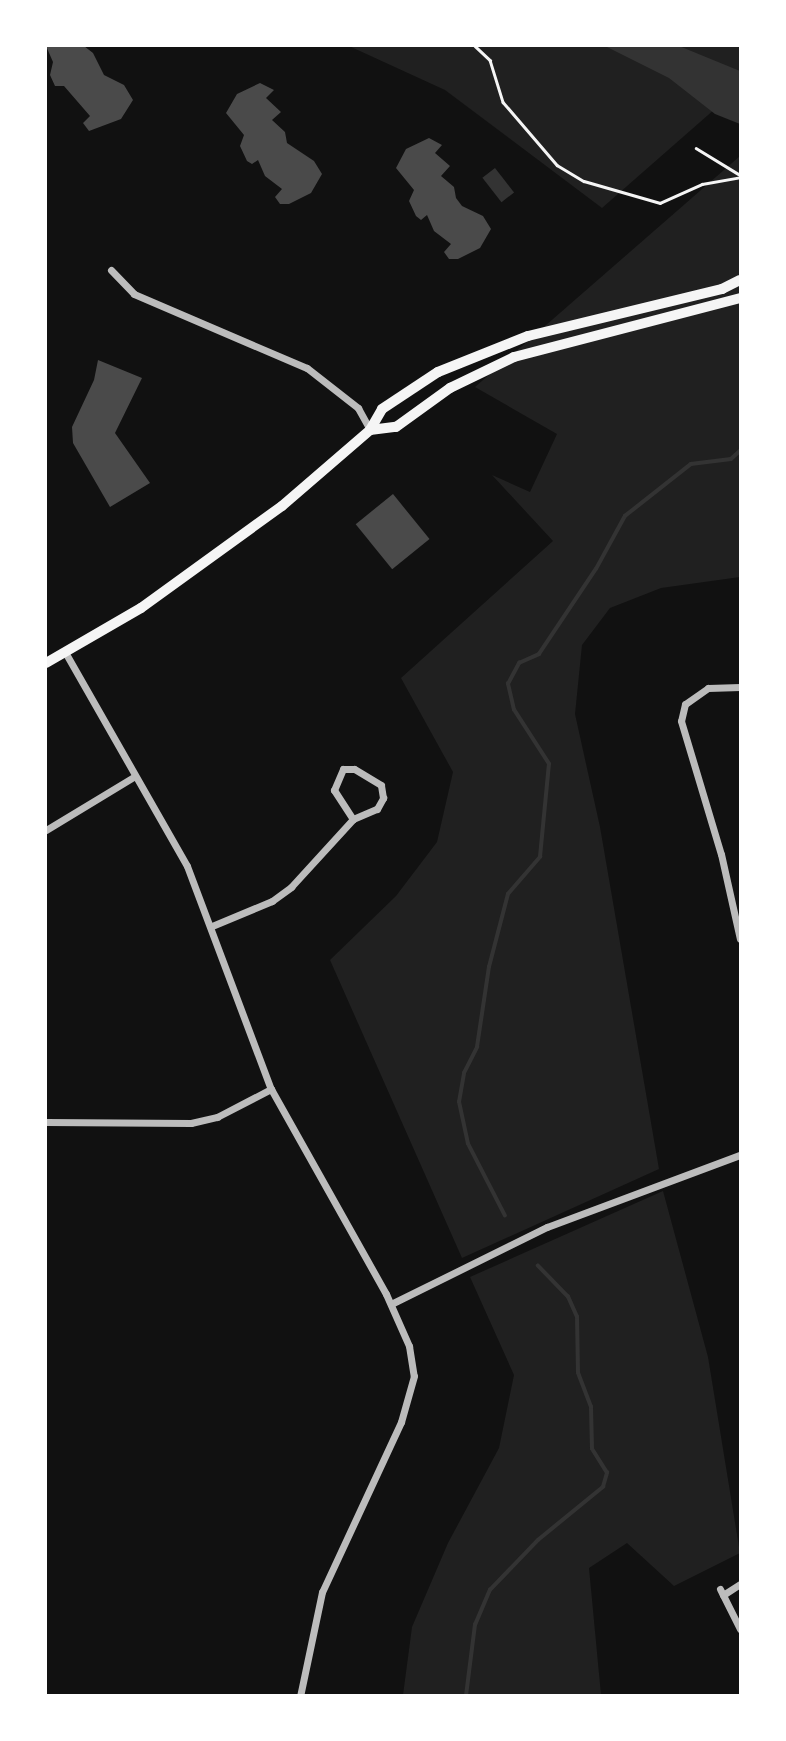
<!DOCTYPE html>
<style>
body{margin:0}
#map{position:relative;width:786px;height:1741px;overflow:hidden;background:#111;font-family:"Source Sans 3",sans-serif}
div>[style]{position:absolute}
.green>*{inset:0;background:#202020}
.water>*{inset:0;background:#333;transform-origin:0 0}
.stream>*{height:3.5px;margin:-1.75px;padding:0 1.75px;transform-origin:1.75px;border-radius:1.75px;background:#333}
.building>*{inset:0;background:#4a4a4a;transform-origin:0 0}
.path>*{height:2.5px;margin:-1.25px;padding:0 1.25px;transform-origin:1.25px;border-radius:1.25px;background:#f5f5f5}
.minor>*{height:7px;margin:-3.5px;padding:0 3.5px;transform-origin:3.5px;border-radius:3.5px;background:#bcbcbc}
.secondary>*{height:10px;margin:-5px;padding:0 5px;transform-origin:5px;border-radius:5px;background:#f5f5f5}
span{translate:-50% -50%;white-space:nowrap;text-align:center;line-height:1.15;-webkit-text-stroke:6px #fff;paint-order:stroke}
.frame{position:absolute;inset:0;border:47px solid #fff;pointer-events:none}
</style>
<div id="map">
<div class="green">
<i style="clip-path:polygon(349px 46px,740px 46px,740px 87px,602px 208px,445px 90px)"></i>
<i style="clip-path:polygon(740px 156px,740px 577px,661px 588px,610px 608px,582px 645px,575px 714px,600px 827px,659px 1169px,462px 1258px,330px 960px,396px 896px,437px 842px,453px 772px,401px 678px,553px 541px,492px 475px,530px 492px,557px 434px,475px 387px)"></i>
<i style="clip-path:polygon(663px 1191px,708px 1357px,740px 1553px,674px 1586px,627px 1543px,589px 1568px,601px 1695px,403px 1695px,412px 1627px,448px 1543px,499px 1448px,514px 1375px,470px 1277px)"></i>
</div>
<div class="water">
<i style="clip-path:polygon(605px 46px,679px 46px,740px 71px,740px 124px,715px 114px,669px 78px)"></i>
<i style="left:495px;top:168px;width:31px;height:16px;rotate:52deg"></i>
</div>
<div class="stream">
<i style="left:505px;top:1216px;width:81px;rotate:-117.2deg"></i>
<i style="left:468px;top:1144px;width:43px;rotate:-102.1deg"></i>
<i style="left:459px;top:1102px;width:29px;rotate:-80deg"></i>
<i style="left:464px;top:1073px;width:29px;rotate:-63deg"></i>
<i style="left:477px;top:1047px;width:81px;rotate:-81.5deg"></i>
<i style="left:489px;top:967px;width:75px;rotate:-75.4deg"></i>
<i style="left:508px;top:894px;width:49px;rotate:-49.1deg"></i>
<i style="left:540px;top:857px;width:93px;rotate:-84.5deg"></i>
<i style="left:549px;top:764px;width:64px;rotate:-122.9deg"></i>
<i style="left:514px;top:710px;width:27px;rotate:-103deg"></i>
<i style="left:508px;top:684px;width:24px;rotate:-62deg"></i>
<i style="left:519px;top:663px;width:22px;rotate:-24deg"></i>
<i style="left:539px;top:654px;width:102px;rotate:-56.2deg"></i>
<i style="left:596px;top:569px;width:60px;rotate:-61.3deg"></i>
<i style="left:625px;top:516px;width:84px;rotate:-38.2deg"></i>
<i style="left:691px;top:464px;width:40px;rotate:-7.1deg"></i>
<i style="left:731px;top:459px;width:12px;rotate:-42deg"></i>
<i style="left:466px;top:1696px;width:72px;rotate:-82.8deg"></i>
<i style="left:475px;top:1625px;width:38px;rotate:-67deg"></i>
<i style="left:490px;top:1590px;width:69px;rotate:-46.2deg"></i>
<i style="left:538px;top:1540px;width:84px;rotate:-39.2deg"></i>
<i style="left:603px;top:1487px;width:15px;rotate:-74deg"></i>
<i style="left:607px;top:1473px;width:28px;rotate:-122deg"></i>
<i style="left:592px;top:1449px;width:42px;rotate:-91.4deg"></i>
<i style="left:591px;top:1407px;width:36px;rotate:-111deg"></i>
<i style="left:578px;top:1373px;width:56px;rotate:-91deg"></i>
<i style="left:577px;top:1317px;width:22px;rotate:-114deg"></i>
<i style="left:568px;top:1297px;width:43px;rotate:-134.1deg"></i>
</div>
<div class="building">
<i style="clip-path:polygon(46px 46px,84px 46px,93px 53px,104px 75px,124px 85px,133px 100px,121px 119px,89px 131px,83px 123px,90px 116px,64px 86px,55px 86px,50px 75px,53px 62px)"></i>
<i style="clip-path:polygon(260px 83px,274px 90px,266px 98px,281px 112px,272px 120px,285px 132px,287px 143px,314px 161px,322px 174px,311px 193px,289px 204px,280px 204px,275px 197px,282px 189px,265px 176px,258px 160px,252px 164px,247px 161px,240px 146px,244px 135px,226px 113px,237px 94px)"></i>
<i style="clip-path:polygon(429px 138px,442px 145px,435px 153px,450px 166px,441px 176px,454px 187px,456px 198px,462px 206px,483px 216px,491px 229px,480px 248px,458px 259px,449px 259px,444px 252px,451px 244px,434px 231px,427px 215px,421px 220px,416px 216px,409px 201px,414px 190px,396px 168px,406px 149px)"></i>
<i style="clip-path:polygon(98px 360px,142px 378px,115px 433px,150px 483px,110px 507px,73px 443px,72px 427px,94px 380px)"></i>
<i style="left:393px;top:494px;width:58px;height:48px;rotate:51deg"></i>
</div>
<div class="path">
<i style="left:475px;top:46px;width:21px;rotate:43deg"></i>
<i style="left:490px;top:60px;width:44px;rotate:72.8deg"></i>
<i style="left:503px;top:102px;width:83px;rotate:49.4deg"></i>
<i style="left:557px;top:165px;width:31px;rotate:31deg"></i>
<i style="left:584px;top:181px;width:79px;rotate:16.1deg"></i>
<i style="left:660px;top:203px;width:46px;rotate:-24.3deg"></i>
<i style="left:702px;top:184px;width:39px;rotate:-10deg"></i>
<i style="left:696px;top:148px;width:52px;rotate:31.5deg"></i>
</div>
<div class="minor">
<i style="left:111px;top:270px;width:33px;rotate:46deg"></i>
<i style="left:134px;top:294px;width:188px;rotate:23.2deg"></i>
<i style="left:307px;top:368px;width:65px;rotate:38.1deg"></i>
<i style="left:358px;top:408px;width:25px;rotate:61deg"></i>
<i style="left:65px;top:652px;width:246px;rotate:60.3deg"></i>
<i style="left:187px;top:866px;width:238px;rotate:69.4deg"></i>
<i style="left:271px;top:1089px;width:235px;rotate:60.7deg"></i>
<i style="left:386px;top:1294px;width:57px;rotate:66.1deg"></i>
<i style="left:409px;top:1346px;width:30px;rotate:81deg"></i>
<i style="left:414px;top:1376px;width:48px;rotate:105.8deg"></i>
<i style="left:401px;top:1422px;width:187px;rotate:114.9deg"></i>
<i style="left:322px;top:1592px;width:106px;rotate:101.9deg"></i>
<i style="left:740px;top:687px;width:32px;rotate:178deg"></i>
<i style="left:708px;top:688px;width:28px;rotate:145deg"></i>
<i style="left:685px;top:704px;width:17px;rotate:103deg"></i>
<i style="left:681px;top:721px;width:139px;rotate:73.3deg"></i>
<i style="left:721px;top:854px;width:87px;rotate:77.4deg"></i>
<i style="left:46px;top:830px;width:104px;rotate:-31.2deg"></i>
<i style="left:212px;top:926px;width:65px;rotate:-22.6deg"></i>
<i style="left:272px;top:901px;width:24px;rotate:-36deg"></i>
<i style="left:291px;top:887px;width:92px;rotate:-47.6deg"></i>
<i style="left:353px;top:819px;width:26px;rotate:-23deg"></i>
<i style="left:377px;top:809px;width:13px;rotate:-61deg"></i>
<i style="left:383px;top:798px;width:13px;rotate:-99deg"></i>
<i style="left:381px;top:785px;width:31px;rotate:-149deg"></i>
<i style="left:354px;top:769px;width:11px;rotate:180deg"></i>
<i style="left:343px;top:769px;width:23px;rotate:113deg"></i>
<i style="left:334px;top:790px;width:35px;rotate:57deg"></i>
<i style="left:46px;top:1122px;width:145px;rotate:0.4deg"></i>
<i style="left:191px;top:1123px;width:27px;rotate:-13deg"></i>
<i style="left:217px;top:1117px;width:61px;rotate:-27.4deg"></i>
<i style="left:391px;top:1304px;width:174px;rotate:-26.3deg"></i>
<i style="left:547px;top:1227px;width:206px;rotate:-20.5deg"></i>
<i style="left:720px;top:1589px;width:45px;rotate:63.4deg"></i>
<i style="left:723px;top:1595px;width:20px;rotate:-33deg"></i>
</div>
<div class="secondary">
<i style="left:370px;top:430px;width:26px;rotate:-7deg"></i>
<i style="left:396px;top:427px;width:67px;rotate:-35.8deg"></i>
<i style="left:450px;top:388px;width:71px;rotate:-25.8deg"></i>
<i style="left:514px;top:357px;width:234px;rotate:-14.6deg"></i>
<i style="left:46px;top:663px;width:110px;rotate:-30.1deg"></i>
<i style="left:141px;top:608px;width:174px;rotate:-35.9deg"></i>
<i style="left:282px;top:506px;width:116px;rotate:-40.8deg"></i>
<i style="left:370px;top:430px;width:24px;rotate:-60deg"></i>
<i style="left:382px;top:409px;width:67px;rotate:-33.5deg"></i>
<i style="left:438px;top:372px;width:97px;rotate:-21.8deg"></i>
<i style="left:528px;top:336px;width:200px;rotate:-13.6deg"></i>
<i style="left:722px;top:289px;width:20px;rotate:-27deg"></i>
</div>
<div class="frame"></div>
</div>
